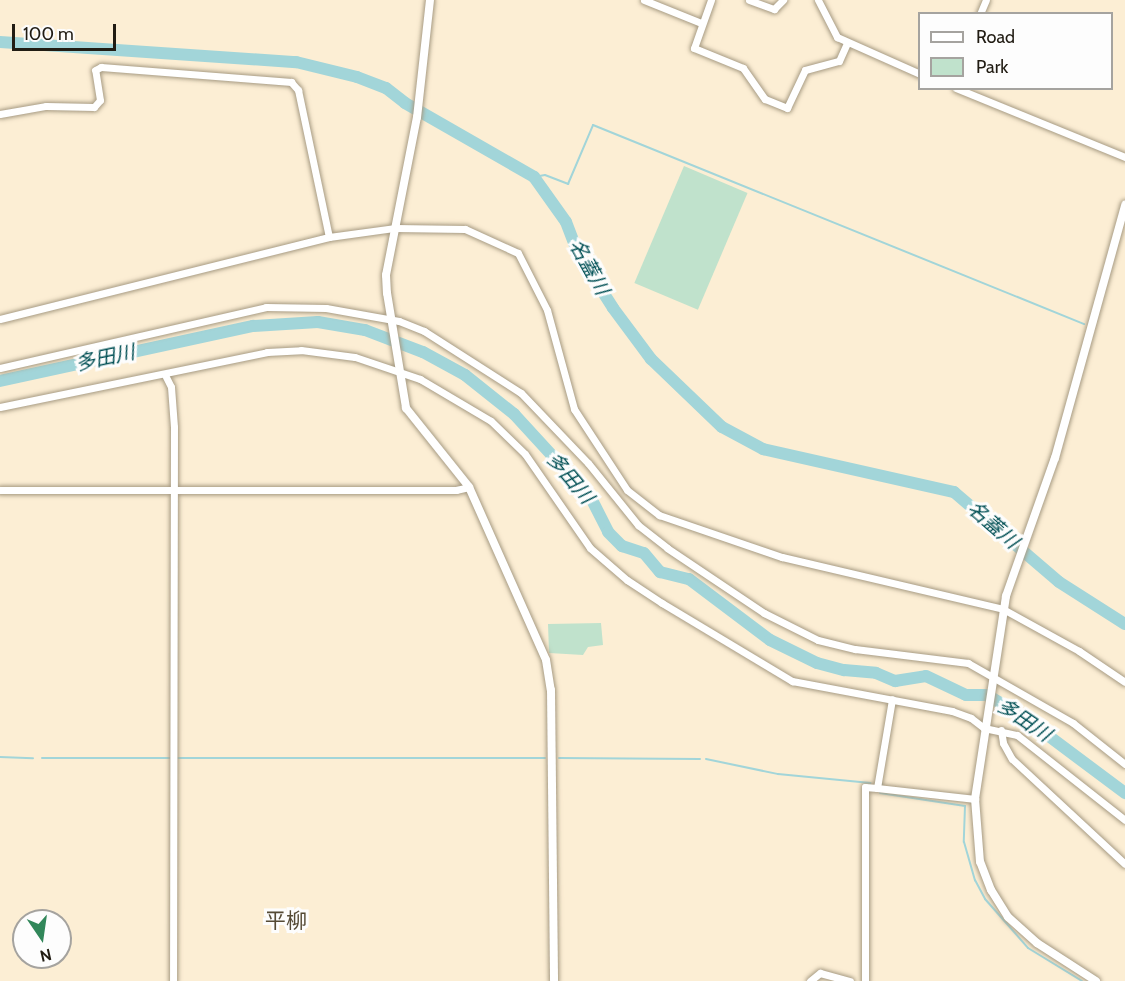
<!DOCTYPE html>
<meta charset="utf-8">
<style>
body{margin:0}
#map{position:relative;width:1125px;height:981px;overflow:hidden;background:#fceed4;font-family:Cabin,"Noto Sans JP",sans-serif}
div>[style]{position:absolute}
.green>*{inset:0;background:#c0e2cc;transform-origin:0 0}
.stream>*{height:2px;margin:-1px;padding:0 1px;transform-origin:1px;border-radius:1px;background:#a2d5d9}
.river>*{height:12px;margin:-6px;padding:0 6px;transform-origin:6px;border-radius:6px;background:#a2d5d9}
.roads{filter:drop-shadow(0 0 2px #a79b83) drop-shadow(0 0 2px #a79b83)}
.minor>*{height:7px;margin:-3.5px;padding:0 3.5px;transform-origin:3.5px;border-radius:3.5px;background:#fff}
.tertiary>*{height:8px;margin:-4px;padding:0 4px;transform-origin:4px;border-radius:4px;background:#fff}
span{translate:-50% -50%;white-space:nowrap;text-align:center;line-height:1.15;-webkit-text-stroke:6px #fdfdfd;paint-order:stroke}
.water-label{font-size:20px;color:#004f54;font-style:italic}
.quarter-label{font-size:21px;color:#554a35}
.legend{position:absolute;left:918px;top:12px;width:195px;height:78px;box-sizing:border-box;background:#fdfdfd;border:2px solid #a5a39f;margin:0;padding:8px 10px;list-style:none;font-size:18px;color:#211c13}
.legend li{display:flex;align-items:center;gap:12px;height:30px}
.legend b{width:30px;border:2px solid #a5a39f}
.north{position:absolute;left:12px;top:909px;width:60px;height:60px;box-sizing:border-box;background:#fdfdfd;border:2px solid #a5a39f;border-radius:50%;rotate:167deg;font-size:16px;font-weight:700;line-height:24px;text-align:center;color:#211c13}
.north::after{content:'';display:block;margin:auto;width:21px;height:27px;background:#31875a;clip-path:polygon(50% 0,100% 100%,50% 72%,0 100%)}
.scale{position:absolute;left:12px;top:24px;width:104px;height:27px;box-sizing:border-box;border:3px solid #211c13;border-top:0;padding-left:8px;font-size:18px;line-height:21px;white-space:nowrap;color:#211c13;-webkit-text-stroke:4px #fdfdfd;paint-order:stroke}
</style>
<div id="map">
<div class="green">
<i style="left:684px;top:166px;width:69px;height:127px;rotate:23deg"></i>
<i style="clip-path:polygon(601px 623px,603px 645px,588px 647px,583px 655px,549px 653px,548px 624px)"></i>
</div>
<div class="stream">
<i style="left:534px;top:177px;width:11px;rotate:-10deg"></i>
<i style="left:545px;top:175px;width:25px;rotate:21deg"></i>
<i style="left:568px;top:184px;width:64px;rotate:-67deg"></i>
<i style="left:593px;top:125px;width:530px;rotate:22.06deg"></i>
<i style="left:0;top:757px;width:33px;rotate:2deg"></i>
<i style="left:42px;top:758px;width:128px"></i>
<i style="left:177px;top:758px;width:368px"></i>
<i style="left:559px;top:758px;width:141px;rotate:0.4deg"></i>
<i style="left:706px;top:759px;width:74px;rotate:11.8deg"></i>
<i style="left:778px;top:774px;width:93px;rotate:5.5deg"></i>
<i style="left:881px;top:784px;width:1px"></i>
<i style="left:880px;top:793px;width:86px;rotate:8.7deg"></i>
<i style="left:965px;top:806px;width:36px;rotate:92deg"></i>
<i style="left:964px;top:842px;width:40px;rotate:74deg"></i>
<i style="left:975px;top:880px;width:21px;rotate:62deg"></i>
<i style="left:985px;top:899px;width:65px;rotate:48.7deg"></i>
<i style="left:1028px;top:948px;width:63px;rotate:31.4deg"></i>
</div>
<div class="river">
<i style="left:0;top:42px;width:297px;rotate:3.9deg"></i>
<i style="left:296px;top:62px;width:63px;rotate:13.8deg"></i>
<i style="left:357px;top:77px;width:31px;rotate:21deg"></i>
<i style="left:386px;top:88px;width:24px;rotate:38deg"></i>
<i style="left:405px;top:103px;width:149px;rotate:29.8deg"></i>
<i style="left:534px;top:177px;width:55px;rotate:54.6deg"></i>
<i style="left:566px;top:222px;width:33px;rotate:69deg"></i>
<i style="left:578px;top:253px;width:65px;rotate:57.5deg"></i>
<i style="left:613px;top:308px;width:64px;rotate:53.3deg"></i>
<i style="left:651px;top:359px;width:98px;rotate:43.8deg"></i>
<i style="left:722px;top:427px;width:47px;rotate:28.2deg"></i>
<i style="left:763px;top:449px;width:196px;rotate:12.7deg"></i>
<i style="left:954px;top:492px;width:138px;rotate:40.6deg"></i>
<i style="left:1059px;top:582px;width:78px;rotate:32.5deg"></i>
<i style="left:0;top:381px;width:259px;rotate:-12.3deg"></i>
<i style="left:253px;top:326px;width:65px;rotate:-3.5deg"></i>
<i style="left:318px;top:322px;width:48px;rotate:9.7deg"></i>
<i style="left:365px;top:330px;width:62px;rotate:20.8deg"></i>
<i style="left:423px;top:352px;width:48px;rotate:28.7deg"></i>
<i style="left:465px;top:375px;width:63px;rotate:38.5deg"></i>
<i style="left:514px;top:414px;width:114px;rotate:47.5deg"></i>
<i style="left:591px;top:498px;width:38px;rotate:63deg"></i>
<i style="left:608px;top:532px;width:20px;rotate:45deg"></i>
<i style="left:622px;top:546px;width:23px;rotate:18deg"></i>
<i style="left:644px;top:553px;width:25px;rotate:50deg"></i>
<i style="left:660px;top:572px;width:30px;rotate:14deg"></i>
<i style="left:689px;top:579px;width:101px;rotate:37deg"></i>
<i style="left:770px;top:640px;width:52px;rotate:26.1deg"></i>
<i style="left:817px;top:663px;width:28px;rotate:15deg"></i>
<i style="left:844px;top:670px;width:32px;rotate:5deg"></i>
<i style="left:876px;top:673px;width:21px;rotate:23deg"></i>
<i style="left:895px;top:681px;width:31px;rotate:-9deg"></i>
<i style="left:926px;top:676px;width:44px;rotate:25.4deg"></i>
<i style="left:966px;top:695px;width:21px"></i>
<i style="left:987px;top:695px;width:41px;rotate:31deg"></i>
<i style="left:1022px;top:716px;width:129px;rotate:36.8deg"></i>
</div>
<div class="roads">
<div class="minor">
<i style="left:644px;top:0;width:61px;rotate:22deg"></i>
<i style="left:711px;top:0;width:51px;rotate:109.5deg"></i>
<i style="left:694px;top:48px;width:53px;rotate:22.2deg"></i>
<i style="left:743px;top:68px;width:38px;rotate:55deg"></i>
<i style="left:765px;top:99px;width:24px;rotate:22deg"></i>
<i style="left:787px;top:108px;width:42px;rotate:-64.7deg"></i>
<i style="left:805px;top:70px;width:35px;rotate:-15deg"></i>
<i style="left:839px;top:61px;width:20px;rotate:-66deg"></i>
<i style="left:749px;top:0;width:27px;rotate:20deg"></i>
<i style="left:774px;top:9px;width:13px;rotate:-45deg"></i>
<i style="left:818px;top:0;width:42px;rotate:62.8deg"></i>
<i style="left:837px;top:37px;width:91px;rotate:24deg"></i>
<i style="left:980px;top:14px;width:15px;rotate:-67deg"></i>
<i style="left:956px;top:88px;width:183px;rotate:22.2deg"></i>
<i style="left:0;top:114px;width:47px;rotate:-9.9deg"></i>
<i style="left:46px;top:106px;width:48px;rotate:1.2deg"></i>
<i style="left:94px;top:107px;width:9px;rotate:-49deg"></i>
<i style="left:100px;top:100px;width:30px;rotate:-99deg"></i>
<i style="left:95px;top:70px;width:7px;rotate:-27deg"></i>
<i style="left:101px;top:67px;width:191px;rotate:4.5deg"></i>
<i style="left:291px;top:82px;width:11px;rotate:49deg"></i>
<i style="left:298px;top:90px;width:150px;rotate:78.1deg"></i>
<i style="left:0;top:319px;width:339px;rotate:-14deg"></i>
<i style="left:329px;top:237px;width:67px;rotate:-7.8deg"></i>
<i style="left:395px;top:228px;width:70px;rotate:0.8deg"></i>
<i style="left:465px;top:229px;width:58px;rotate:24.4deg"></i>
<i style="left:518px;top:253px;width:64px;rotate:63deg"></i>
<i style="left:547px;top:310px;width:103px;rotate:74.7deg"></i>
<i style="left:574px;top:409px;width:97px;rotate:56.8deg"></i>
<i style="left:627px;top:490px;width:41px;rotate:38deg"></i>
<i style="left:659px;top:515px;width:130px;rotate:18.9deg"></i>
<i style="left:782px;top:557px;width:227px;rotate:13.2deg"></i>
<i style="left:1003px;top:609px;width:87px;rotate:28.9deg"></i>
<i style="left:1079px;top:651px;width:55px;rotate:34deg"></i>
<i style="left:0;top:368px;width:273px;rotate:-12.9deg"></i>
<i style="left:266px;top:307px;width:60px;rotate:1deg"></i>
<i style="left:326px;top:308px;width:74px;rotate:10.1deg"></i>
<i style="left:399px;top:321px;width:27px;rotate:22deg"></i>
<i style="left:424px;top:331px;width:115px;rotate:32.6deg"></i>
<i style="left:521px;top:393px;width:97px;rotate:46.3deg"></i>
<i style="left:588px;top:463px;width:80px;rotate:51.1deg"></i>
<i style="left:638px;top:525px;width:37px;rotate:38deg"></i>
<i style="left:667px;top:548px;width:117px;rotate:33.8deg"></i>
<i style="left:764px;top:613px;width:60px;rotate:26.6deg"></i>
<i style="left:818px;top:640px;width:38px;rotate:14deg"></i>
<i style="left:855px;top:649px;width:114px;rotate:7.1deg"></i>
<i style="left:968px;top:663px;width:121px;rotate:29.7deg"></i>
<i style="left:1073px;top:723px;width:66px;rotate:38.3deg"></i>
<i style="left:165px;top:375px;width:13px;rotate:63deg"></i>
<i style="left:171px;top:387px;width:40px;rotate:85.7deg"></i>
<i style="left:174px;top:427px;width:554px;rotate:90.1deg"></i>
<i style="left:0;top:407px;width:273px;rotate:-11.6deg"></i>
<i style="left:267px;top:352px;width:34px;rotate:-3deg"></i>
<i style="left:301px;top:350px;width:54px;rotate:7.4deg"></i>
<i style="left:355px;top:357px;width:69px;rotate:18.7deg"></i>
<i style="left:420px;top:379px;width:82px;rotate:30.6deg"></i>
<i style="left:491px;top:421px;width:47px;rotate:44.1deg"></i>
<i style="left:525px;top:454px;width:114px;rotate:55.3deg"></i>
<i style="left:590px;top:548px;width:49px;rotate:40.9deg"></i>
<i style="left:627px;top:580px;width:42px;rotate:33.3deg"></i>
<i style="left:662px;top:603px;width:152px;rotate:31deg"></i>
<i style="left:792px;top:681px;width:163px;rotate:10.6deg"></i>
<i style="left:952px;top:711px;width:20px;rotate:20deg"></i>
<i style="left:971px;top:718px;width:16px;rotate:38deg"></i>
<i style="left:984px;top:728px;width:34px;rotate:12deg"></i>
<i style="left:1017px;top:735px;width:137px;rotate:38.2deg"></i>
<i style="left:0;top:490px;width:456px"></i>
<i style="left:456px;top:490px;width:13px;rotate:-13deg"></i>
<i style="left:1001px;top:730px;width:13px;rotate:81deg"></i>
<i style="left:1003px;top:743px;width:18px;rotate:61deg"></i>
<i style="left:1012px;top:759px;width:154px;rotate:42.9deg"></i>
<i style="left:877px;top:788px;width:99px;rotate:6.4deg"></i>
<i style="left:810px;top:981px;width:13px;rotate:-39deg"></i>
<i style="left:820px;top:973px;width:31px;rotate:15deg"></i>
<i style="left:865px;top:981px;width:194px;rotate:-90deg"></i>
<i style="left:865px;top:787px;width:12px;rotate:5deg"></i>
<i style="left:877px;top:788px;width:90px;rotate:-80.4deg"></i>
</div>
<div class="tertiary">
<i style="left:430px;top:0;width:118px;rotate:96.3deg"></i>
<i style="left:417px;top:117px;width:161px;rotate:101.1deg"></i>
<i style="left:386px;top:275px;width:18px;rotate:87deg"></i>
<i style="left:387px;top:293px;width:117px;rotate:80.6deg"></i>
<i style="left:406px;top:408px;width:101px;rotate:51.4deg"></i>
<i style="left:469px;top:487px;width:189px;rotate:66deg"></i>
<i style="left:546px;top:660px;width:30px;rotate:81deg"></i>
<i style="left:551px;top:690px;width:291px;rotate:89.4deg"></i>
<i style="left:1096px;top:981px;width:70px;rotate:-147.2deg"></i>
<i style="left:1037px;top:943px;width:39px;rotate:-138deg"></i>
<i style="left:1008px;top:917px;width:32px;rotate:-122deg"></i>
<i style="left:991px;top:890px;width:30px;rotate:-111deg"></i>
<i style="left:980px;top:862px;width:63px;rotate:-94.5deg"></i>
<i style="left:975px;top:799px;width:205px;rotate:-81.3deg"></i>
<i style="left:1006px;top:596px;width:146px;rotate:-70.5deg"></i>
<i style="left:1055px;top:458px;width:263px;rotate:-74.5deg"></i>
</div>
</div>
<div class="water-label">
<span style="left:589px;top:267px;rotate:61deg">名蓋川</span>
<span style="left:105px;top:358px;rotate:-12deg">多田川</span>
<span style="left:570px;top:478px;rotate:50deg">多田川</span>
<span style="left:993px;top:525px;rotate:41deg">名蓋川</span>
<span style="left:1024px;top:720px;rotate:34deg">多田川</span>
</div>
<div class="quarter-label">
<span style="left:286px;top:921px">平柳</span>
</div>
<ul class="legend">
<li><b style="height:8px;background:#fff"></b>Road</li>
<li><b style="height:16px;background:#c0e2cc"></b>Park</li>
</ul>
<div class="north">N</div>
<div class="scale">100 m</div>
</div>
